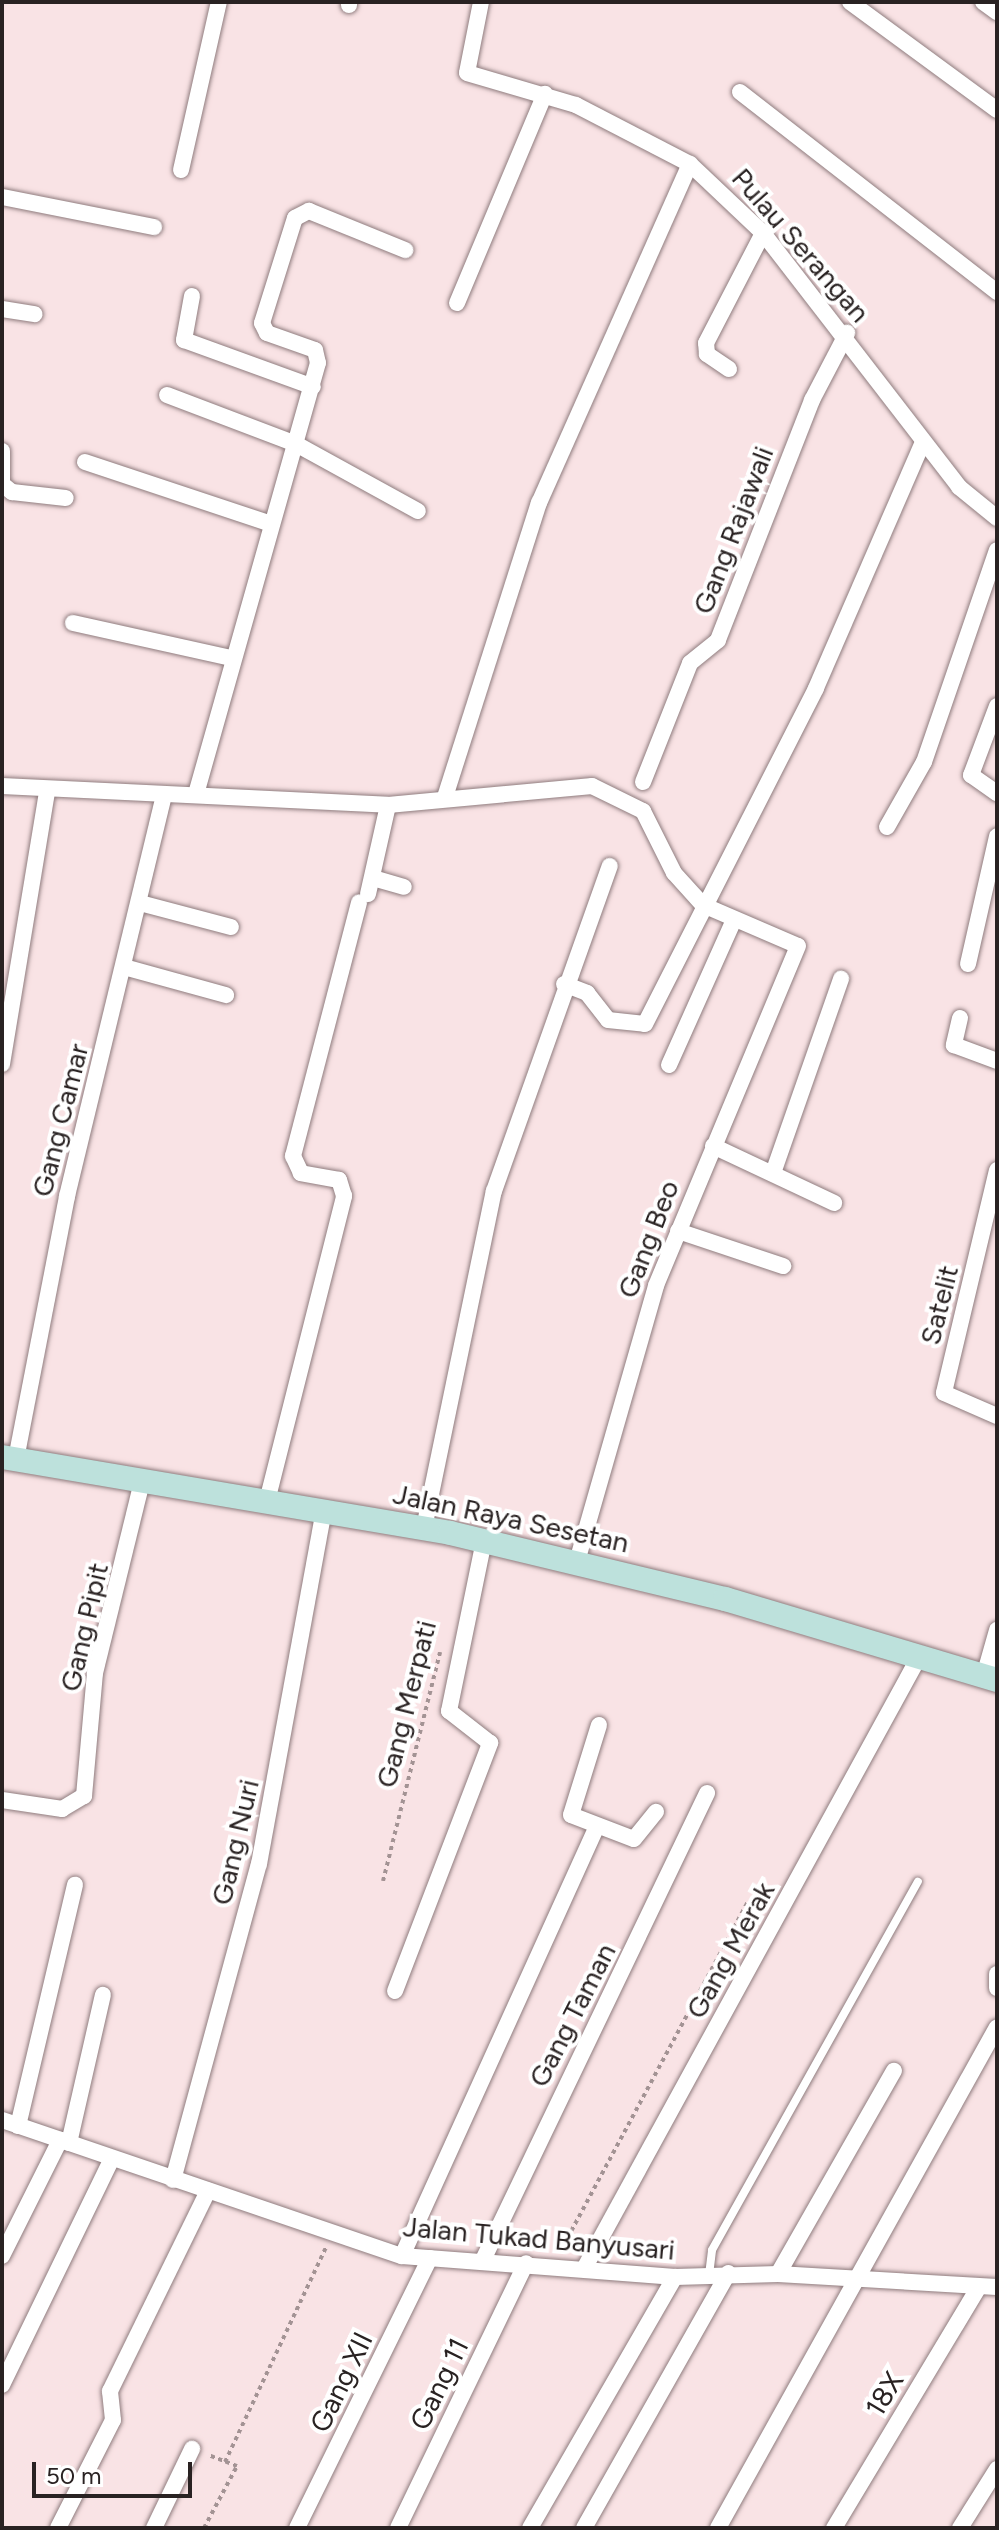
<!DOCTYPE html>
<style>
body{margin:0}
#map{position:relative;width:999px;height:2530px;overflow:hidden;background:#f9e3e5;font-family:Figtree,sans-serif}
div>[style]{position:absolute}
.path>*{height:4px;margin-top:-2px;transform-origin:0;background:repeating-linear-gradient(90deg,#a39394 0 4px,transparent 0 8px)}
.roads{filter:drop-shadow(0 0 2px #8f7c7e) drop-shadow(0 0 2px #8f7c7e)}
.lane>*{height:8px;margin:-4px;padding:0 4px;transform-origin:4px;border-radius:4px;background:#fff}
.street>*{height:16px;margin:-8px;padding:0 8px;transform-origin:8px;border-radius:8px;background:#fff}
.secondary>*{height:24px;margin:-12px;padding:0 12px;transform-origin:12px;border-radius:12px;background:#bde1dc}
span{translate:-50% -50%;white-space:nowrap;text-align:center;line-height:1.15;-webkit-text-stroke:8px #fff;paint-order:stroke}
.street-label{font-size:28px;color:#292222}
.frame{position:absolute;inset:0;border:4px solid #292222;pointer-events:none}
.scale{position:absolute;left:32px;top:2462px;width:160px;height:36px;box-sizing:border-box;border:4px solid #292222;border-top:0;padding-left:10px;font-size:24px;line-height:28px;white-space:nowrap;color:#292222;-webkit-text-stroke:6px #fff;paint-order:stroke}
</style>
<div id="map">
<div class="path">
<i style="left:383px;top:1881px;width:236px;rotate:-76deg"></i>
<i style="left:560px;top:2252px;width:397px;rotate:-61.8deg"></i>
<i style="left:225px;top:2462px;width:238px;rotate:-64.8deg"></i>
<i style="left:204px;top:2528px;width:70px;rotate:-62deg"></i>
<i style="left:237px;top:2466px;width:31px;rotate:-159deg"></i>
</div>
<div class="roads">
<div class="lane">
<i style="left:709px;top:2275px;width:25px;rotate:-83deg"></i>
<i style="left:712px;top:2250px;width:422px;rotate:-60.8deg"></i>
</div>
<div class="street">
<i style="left:481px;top:2px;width:72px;rotate:101.2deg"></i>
<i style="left:467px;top:73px;width:114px;rotate:16.4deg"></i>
<i style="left:576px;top:105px;width:128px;rotate:27.4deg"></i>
<i style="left:690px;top:164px;width:100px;rotate:43.4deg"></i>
<i style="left:763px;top:233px;width:321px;rotate:52.3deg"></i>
<i style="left:959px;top:487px;width:49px;rotate:39.2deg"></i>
<i style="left:850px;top:2px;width:182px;rotate:36.3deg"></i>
<i style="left:983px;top:2px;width:17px;rotate:36deg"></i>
<i style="left:349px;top:5px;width:3px;rotate:-90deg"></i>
<i style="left:740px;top:92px;width:326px;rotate:37.9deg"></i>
<i style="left:181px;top:170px;width:172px;rotate:-77.3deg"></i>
<i style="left:2px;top:197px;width:155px;rotate:11.2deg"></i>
<i style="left:192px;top:296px;width:45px;rotate:100.3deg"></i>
<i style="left:184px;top:340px;width:137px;rotate:20deg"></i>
<i style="left:457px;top:303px;width:227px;rotate:-67.2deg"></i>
<i style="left:2px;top:309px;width:33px;rotate:9deg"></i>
<i style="left:729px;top:369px;width:27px;rotate:-146deg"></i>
<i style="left:707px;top:354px;width:11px;rotate:-95deg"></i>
<i style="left:706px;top:343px;width:124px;rotate:-62.6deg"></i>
<i style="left:167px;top:395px;width:138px;rotate:20.8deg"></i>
<i style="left:296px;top:444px;width:139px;rotate:28.8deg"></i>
<i style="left:2px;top:451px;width:29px;rotate:90deg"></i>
<i style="left:85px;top:462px;width:196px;rotate:18.4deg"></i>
<i style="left:2px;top:484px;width:13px;rotate:39deg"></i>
<i style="left:12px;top:492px;width:54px;rotate:6.3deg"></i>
<i style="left:73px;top:623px;width:162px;rotate:12.5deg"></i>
<i style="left:997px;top:706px;width:74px;rotate:110.6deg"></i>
<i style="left:971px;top:775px;width:32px;rotate:35deg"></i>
<i style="left:643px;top:782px;width:128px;rotate:-68.4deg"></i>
<i style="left:690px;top:663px;width:36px;rotate:-39deg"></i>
<i style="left:718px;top:640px;width:258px;rotate:-68.6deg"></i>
<i style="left:812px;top:400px;width:76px;rotate:-62.4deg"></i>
<i style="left:2px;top:786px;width:386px;rotate:2.8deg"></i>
<i style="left:388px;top:805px;width:205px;rotate:-5.3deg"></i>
<i style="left:592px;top:786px;width:57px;rotate:26.1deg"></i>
<i style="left:643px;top:811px;width:69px;rotate:63.4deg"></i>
<i style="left:674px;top:873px;width:43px;rotate:47.8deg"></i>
<i style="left:703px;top:905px;width:103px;rotate:23.3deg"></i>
<i style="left:798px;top:946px;width:368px;rotate:112.7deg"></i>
<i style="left:656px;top:1286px;width:287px;rotate:106deg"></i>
<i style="left:196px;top:794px;width:448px;rotate:-74.2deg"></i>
<i style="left:318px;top:363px;width:13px;rotate:-103deg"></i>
<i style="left:315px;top:350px;width:51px;rotate:-160.5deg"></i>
<i style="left:267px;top:333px;width:11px;rotate:-117deg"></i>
<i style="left:262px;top:323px;width:110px;rotate:-72.6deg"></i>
<i style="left:295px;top:218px;width:16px;rotate:-27deg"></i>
<i style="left:309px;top:211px;width:104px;rotate:22.1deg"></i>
<i style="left:445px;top:797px;width:309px;rotate:-72.3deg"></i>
<i style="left:539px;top:503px;width:371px;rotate:-66deg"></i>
<i style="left:887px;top:827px;width:75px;rotate:-60.4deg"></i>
<i style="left:924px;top:762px;width:224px;rotate:-71deg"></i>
<i style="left:373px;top:878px;width:32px;rotate:16deg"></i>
<i style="left:368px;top:894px;width:91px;rotate:-77.3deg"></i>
<i style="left:140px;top:903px;width:94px;rotate:14.8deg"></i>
<i style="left:968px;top:964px;width:131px;rotate:-77.2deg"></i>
<i style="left:124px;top:967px;width:106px;rotate:15.4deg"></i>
<i style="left:564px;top:984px;width:25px;rotate:21deg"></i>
<i style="left:587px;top:993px;width:34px;rotate:52deg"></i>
<i style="left:608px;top:1020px;width:37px;rotate:6deg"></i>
<i style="left:645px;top:1024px;width:377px;rotate:-63deg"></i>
<i style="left:816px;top:688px;width:268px;rotate:-66.5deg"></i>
<i style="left:960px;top:1018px;width:28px;rotate:103deg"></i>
<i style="left:954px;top:1045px;width:46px;rotate:20.4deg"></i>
<i style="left:2px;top:1064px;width:276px;rotate:-80.6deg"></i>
<i style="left:669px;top:1065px;width:157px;rotate:-65.9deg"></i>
<i style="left:713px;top:1146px;width:134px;rotate:25.2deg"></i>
<i style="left:997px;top:1170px;width:229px;rotate:103.4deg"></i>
<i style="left:944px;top:1393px;width:58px;rotate:23.5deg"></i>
<i style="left:773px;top:1173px;width:206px;rotate:-70.7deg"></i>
<i style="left:678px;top:1231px;width:111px;rotate:18.4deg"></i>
<i style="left:16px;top:1459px;width:268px;rotate:-79deg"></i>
<i style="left:67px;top:1196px;width:412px;rotate:-76.4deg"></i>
<i style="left:267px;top:1501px;width:315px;rotate:-75.8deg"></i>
<i style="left:344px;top:1196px;width:17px;rotate:-107deg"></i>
<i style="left:339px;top:1180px;width:39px;rotate:-170deg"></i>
<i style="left:301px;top:1173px;width:19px;rotate:-115deg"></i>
<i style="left:293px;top:1156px;width:262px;rotate:-75.4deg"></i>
<i style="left:424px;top:1528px;width:344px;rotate:-78.3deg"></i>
<i style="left:494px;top:1191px;width:345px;rotate:-70.4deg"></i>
<i style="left:984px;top:1676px;width:48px;rotate:-74.2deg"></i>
<i style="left:599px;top:1725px;width:94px;rotate:107.3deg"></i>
<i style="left:571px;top:1815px;width:67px;rotate:20.9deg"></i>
<i style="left:634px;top:1839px;width:35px;rotate:-51deg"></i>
<i style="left:2px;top:1800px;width:61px;rotate:8.5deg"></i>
<i style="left:62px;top:1809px;width:26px;rotate:-31deg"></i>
<i style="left:84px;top:1796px;width:123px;rotate:-84.9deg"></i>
<i style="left:95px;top:1673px;width:201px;rotate:-76.2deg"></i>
<i style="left:997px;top:1974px;width:14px;rotate:90deg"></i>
<i style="left:395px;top:1991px;width:266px;rotate:-69deg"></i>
<i style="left:490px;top:1743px;width:52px;rotate:-142deg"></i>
<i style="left:449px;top:1711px;width:174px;rotate:-78.4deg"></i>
<i style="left:2px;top:2120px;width:422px;rotate:18.8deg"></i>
<i style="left:402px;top:2256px;width:274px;rotate:4.4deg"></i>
<i style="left:675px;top:2277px;width:103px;rotate:-1.7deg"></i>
<i style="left:778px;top:2274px;width:219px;rotate:3.4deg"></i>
<i style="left:18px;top:2126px;width:248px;rotate:-76.7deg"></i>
<i style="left:69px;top:2143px;width:152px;rotate:-77.1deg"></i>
<i style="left:173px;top:2180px;width:327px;rotate:-74.8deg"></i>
<i style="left:259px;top:1864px;width:360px;rotate:-79.6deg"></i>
<i style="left:2px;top:2256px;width:130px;rotate:-63.4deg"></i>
<i style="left:402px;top:2256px;width:471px;rotate:-65.6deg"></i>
<i style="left:483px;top:2260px;width:518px;rotate:-64.37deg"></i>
<i style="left:585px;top:2267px;width:695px;rotate:-61.3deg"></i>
<i style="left:778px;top:2274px;width:234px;rotate:-60.3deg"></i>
<i style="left:2px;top:2385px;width:252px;rotate:-64.1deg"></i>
<i style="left:58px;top:2528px;width:121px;rotate:-63deg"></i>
<i style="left:113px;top:2420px;width:29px;rotate:-96deg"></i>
<i style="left:110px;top:2391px;width:223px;rotate:-63.9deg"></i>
<i style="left:154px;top:2528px;width:88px;rotate:-64.3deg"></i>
<i style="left:297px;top:2528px;width:301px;rotate:-63.8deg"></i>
<i style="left:398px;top:2528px;width:294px;rotate:-64.2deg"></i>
<i style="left:530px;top:2528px;width:290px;rotate:-60deg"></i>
<i style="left:584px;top:2528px;width:293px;rotate:-60.5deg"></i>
<i style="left:718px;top:2528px;width:573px;rotate:-60.89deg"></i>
<i style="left:834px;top:2528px;width:281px;rotate:-59deg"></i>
<i style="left:960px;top:2528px;width:70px;rotate:-57.9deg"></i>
</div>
<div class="secondary">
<i style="left:2px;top:1457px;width:454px;rotate:9.6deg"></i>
<i style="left:450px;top:1533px;width:283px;rotate:13.5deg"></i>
<i style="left:725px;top:1599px;width:284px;rotate:16.6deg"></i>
</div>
</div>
<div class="street-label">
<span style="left:801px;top:245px;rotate:49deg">Pulau Serangan</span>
<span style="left:733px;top:530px;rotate:-69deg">Gang Rajawali</span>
<span style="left:60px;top:1120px;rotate:-76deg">Gang Camar</span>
<span style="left:648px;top:1239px;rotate:-69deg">Gang Beo</span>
<span style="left:939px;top:1305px;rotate:-76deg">Satelit</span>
<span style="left:511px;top:1518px;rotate:12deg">Jalan Raya Sesetan</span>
<span style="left:84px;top:1627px;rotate:-77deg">Gang Pipit</span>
<span style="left:406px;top:1704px;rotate:-76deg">Gang Merpati</span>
<span style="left:235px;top:1842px;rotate:-77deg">Gang Nuri</span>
<span style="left:730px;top:1950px;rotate:-61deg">Gang Merak</span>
<span style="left:572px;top:2015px;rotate:-63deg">Gang Taman</span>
<span style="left:539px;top:2238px;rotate:5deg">Jalan Tukad Banyusari</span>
<span style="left:341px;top:2382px;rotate:-64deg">Gang XII</span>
<span style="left:439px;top:2384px;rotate:-64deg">Gang 11</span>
<span style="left:884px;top:2394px;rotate:-59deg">18X</span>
</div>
<div class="frame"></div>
<div class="scale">50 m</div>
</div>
